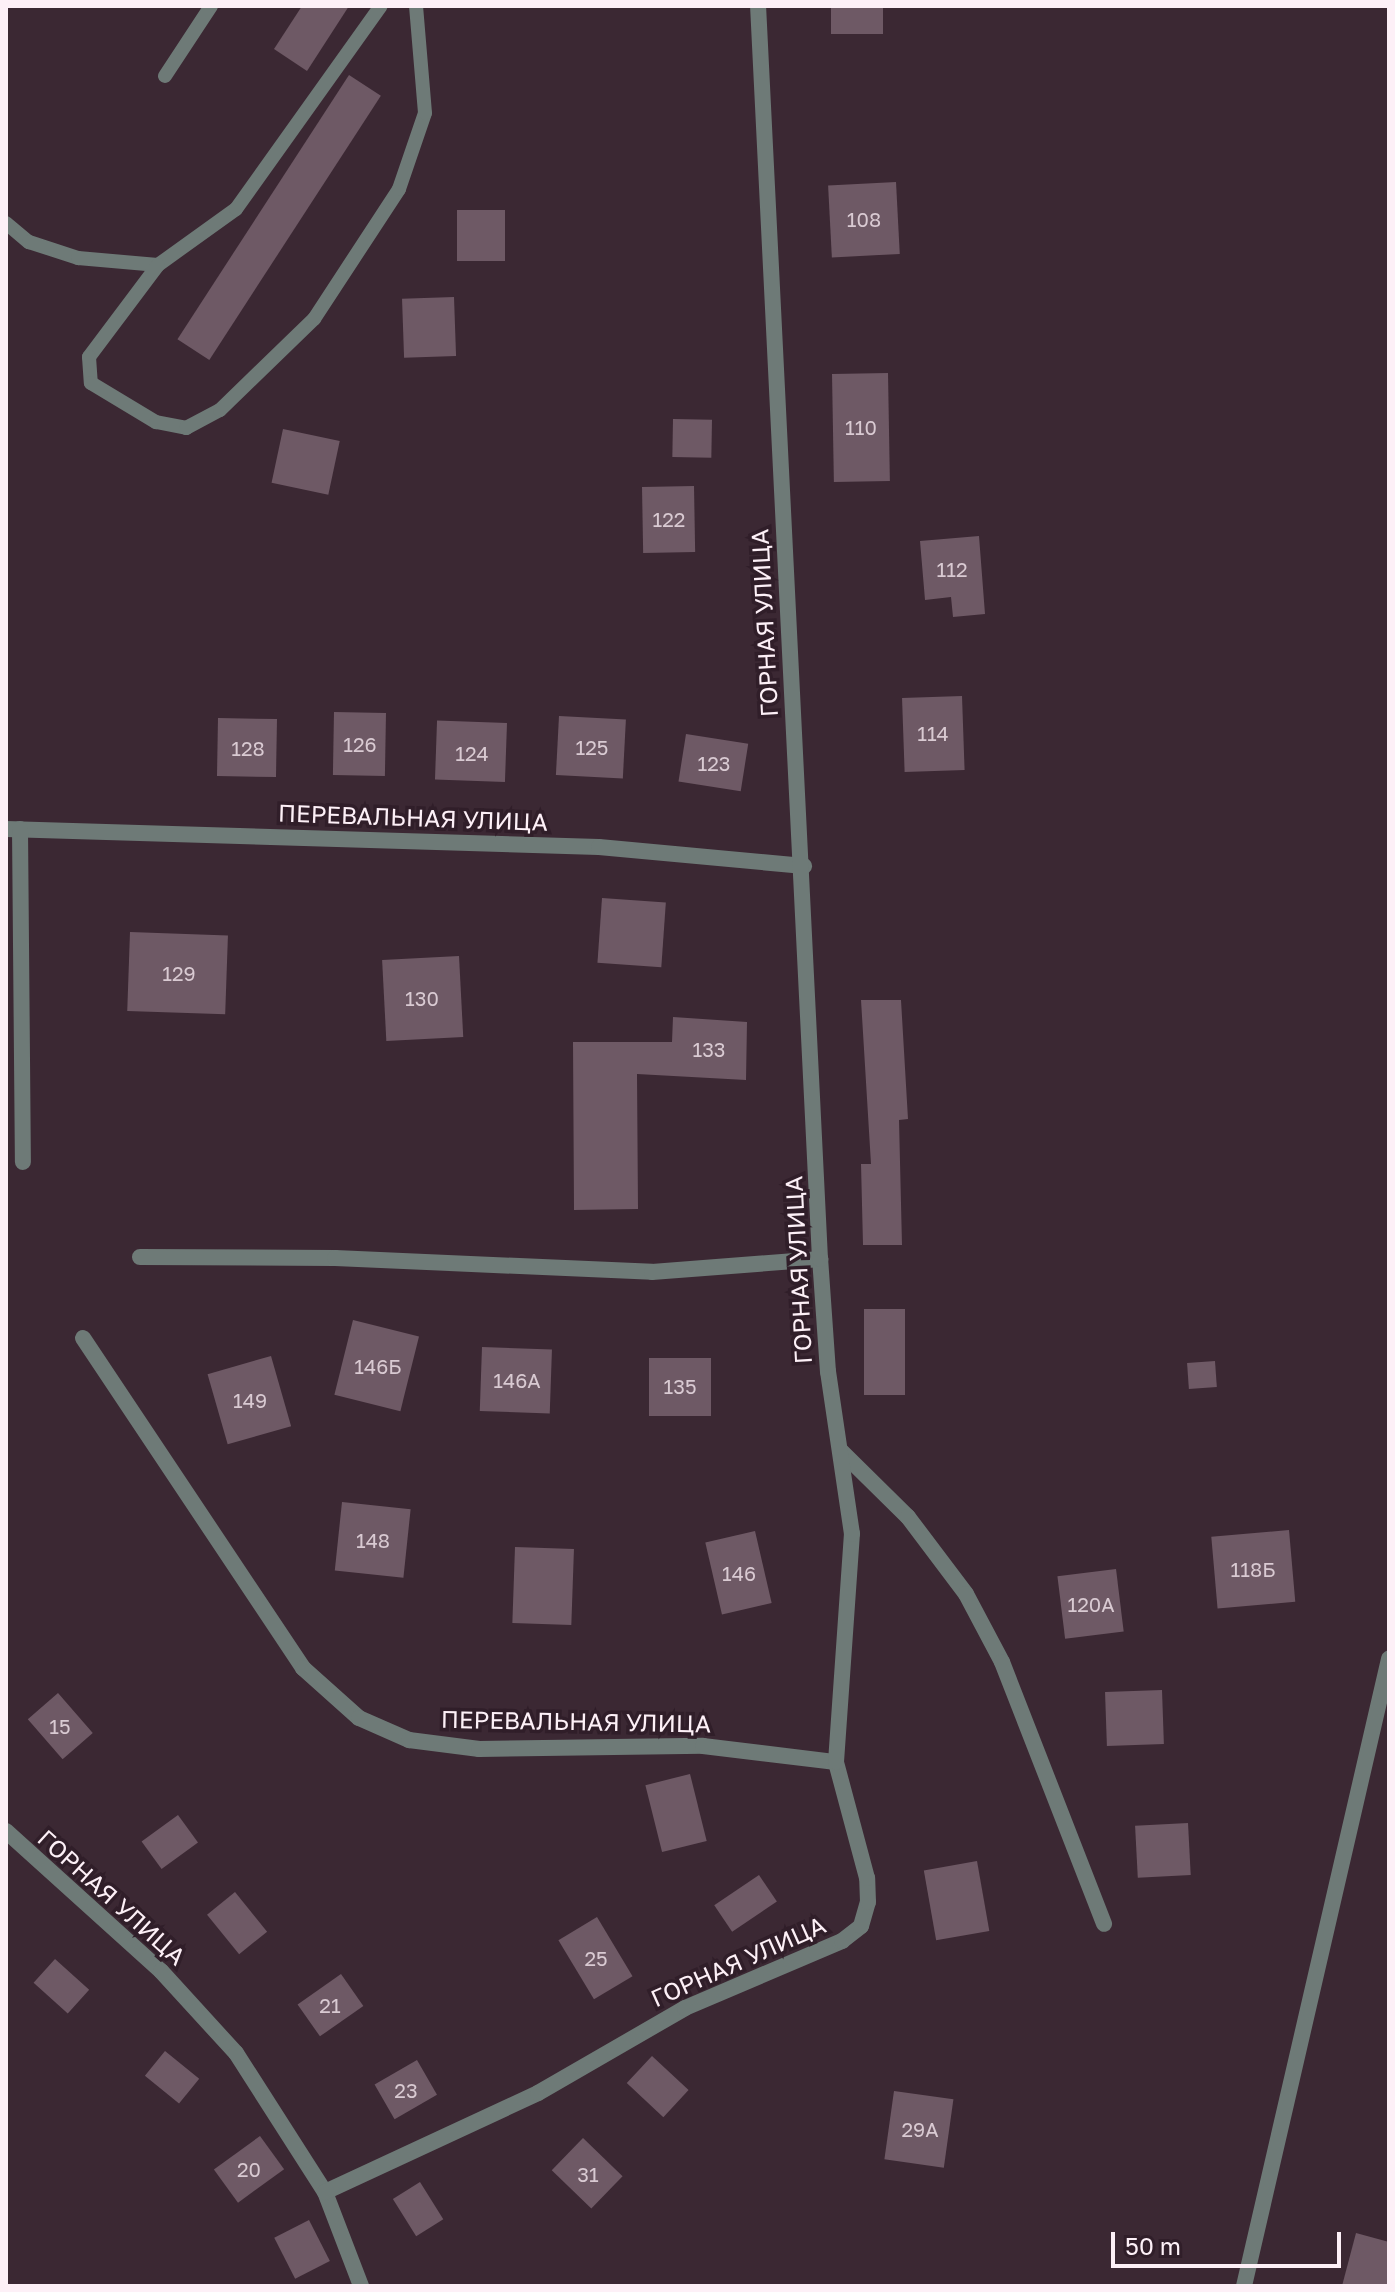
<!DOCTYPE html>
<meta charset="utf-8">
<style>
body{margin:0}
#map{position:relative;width:1395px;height:2292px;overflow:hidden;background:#3b2833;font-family:"Golos Text",sans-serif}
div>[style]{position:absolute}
.building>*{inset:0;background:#6e5965;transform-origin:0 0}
.service>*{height:14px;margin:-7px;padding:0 7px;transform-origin:7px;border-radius:7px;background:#6e7a77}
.minor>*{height:16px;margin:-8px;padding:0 8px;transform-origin:8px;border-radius:8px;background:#6e7a77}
span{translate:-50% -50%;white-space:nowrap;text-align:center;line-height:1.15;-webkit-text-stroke:7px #301e29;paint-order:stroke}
.number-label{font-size:20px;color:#d9cad2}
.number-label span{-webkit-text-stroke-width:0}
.street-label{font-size:24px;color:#fdf0f7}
.frame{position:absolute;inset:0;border:8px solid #fdf0f7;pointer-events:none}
.scale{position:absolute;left:1111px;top:2232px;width:230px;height:36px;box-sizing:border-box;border:4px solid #fdf0f7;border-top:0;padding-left:10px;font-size:24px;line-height:28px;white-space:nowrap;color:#fdf0f7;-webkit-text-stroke:6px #301e29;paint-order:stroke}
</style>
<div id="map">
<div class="building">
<i style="clip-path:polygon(302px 6px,349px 6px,307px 71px,274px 49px)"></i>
<i style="left:831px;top:6px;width:52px;height:28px"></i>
<i style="left:349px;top:75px;width:38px;height:315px;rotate:33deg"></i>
<i style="left:896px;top:182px;width:72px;height:68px;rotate:87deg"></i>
<i style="left:457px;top:210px;width:48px;height:51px"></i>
<i style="left:454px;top:297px;width:59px;height:52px;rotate:88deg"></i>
<i style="left:888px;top:373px;width:108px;height:56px;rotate:89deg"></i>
<i style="left:673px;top:419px;width:39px;height:38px;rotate:1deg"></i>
<i style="left:283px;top:429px;width:58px;height:55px;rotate:12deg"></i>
<i style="left:694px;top:486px;width:66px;height:52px;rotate:89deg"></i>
<i style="clip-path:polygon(979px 536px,985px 614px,953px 617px,951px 597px,925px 600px,920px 541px)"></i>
<i style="left:962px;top:696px;width:74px;height:60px;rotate:88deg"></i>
<i style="left:334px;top:712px;width:52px;height:63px;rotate:1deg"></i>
<i style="left:559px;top:716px;width:67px;height:59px;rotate:3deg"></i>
<i style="left:218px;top:718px;width:59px;height:58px;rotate:1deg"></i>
<i style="left:507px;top:723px;width:59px;height:70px;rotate:92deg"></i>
<i style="left:686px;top:734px;width:63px;height:48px;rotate:9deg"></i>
<i style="left:602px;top:898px;width:64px;height:65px;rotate:4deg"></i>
<i style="left:130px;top:932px;width:98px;height:79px;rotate:2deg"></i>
<i style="left:459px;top:956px;width:81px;height:77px;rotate:87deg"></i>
<i style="clip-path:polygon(861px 1000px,901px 1000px,908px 1119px,899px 1120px,902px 1245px,863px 1245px,861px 1164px,871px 1164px)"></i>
<i style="clip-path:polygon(673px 1017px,747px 1022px,746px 1080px,637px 1074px,638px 1209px,574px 1210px,573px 1042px,672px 1042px)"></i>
<i style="left:864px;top:1309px;width:41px;height:86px"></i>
<i style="left:353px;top:1320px;width:68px;height:77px;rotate:14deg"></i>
<i style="left:482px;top:1347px;width:70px;height:64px;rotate:2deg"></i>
<i style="left:271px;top:1356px;width:73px;height:66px;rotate:74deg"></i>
<i style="left:649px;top:1358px;width:62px;height:58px"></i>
<i style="left:1215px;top:1361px;width:26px;height:28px;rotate:86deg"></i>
<i style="left:342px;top:1502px;width:69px;height:69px;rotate:6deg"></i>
<i style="left:1289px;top:1530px;width:72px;height:78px;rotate:85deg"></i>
<i style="left:755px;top:1531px;width:74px;height:51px;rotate:77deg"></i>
<i style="left:515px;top:1547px;width:59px;height:76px;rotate:2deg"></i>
<i style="left:1116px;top:1569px;width:63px;height:59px;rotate:83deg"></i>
<i style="left:1162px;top:1690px;width:54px;height:57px;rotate:88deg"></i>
<i style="left:58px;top:1693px;width:53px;height:40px;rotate:49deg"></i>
<i style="left:690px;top:1774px;width:69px;height:46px;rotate:76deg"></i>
<i style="left:178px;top:1815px;width:34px;height:45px;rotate:54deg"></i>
<i style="left:1188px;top:1823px;width:52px;height:53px;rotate:87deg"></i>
<i style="left:977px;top:1861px;width:71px;height:54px;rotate:80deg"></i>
<i style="left:759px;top:1875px;width:32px;height:54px;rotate:56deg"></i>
<i style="left:235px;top:1892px;width:51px;height:36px;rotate:51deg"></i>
<i style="left:597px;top:1917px;width:69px;height:45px;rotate:59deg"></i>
<i style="left:55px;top:1959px;width:46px;height:32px;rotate:42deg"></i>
<i style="left:341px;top:1974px;width:39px;height:53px;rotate:55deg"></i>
<i style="left:165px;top:2051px;width:44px;height:32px;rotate:39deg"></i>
<i style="left:652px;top:2056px;width:50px;height:37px;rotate:43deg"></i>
<i style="left:417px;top:2060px;width:40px;height:49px;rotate:60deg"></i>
<i style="left:894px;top:2091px;width:60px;height:69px;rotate:8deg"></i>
<i style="left:260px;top:2136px;width:41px;height:57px;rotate:54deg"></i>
<i style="left:583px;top:2138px;width:55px;height:45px;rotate:44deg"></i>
<i style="left:420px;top:2182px;width:44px;height:32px;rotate:58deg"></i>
<i style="left:309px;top:2220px;width:46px;height:39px;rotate:63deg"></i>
<i style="clip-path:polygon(1356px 2233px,1389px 2242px,1389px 2286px,1342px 2286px)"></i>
</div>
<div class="service">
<i style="left:165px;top:76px;width:84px;rotate:-56.7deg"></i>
<i style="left:6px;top:223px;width:30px;rotate:40deg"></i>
<i style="left:29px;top:242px;width:52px;rotate:18.1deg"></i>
<i style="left:78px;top:258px;width:80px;rotate:5deg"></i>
<i style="left:158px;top:265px;width:96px;rotate:-35.7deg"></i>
<i style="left:236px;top:209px;width:249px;rotate:-54.5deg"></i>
<i style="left:158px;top:265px;width:115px;rotate:126.9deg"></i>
<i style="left:89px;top:357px;width:26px;rotate:86deg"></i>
<i style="left:91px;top:383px;width:76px;rotate:31deg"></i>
<i style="left:156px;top:422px;width:31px;rotate:11deg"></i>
<i style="left:186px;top:428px;width:38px;rotate:-28deg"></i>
<i style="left:220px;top:410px;width:131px;rotate:-44.1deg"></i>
<i style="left:314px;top:319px;width:155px;rotate:-56.8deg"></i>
<i style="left:399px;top:189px;width:80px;rotate:-71.1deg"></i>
<i style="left:425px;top:113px;width:107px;rotate:-94.8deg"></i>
</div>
<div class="minor">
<i style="left:6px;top:829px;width:593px;rotate:1.74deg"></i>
<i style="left:599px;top:847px;width:206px;rotate:5.3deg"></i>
<i style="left:20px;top:829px;width:333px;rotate:89.5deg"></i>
<i style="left:140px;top:1257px;width:195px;rotate:0.3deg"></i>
<i style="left:335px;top:1258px;width:317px;rotate:2.5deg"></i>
<i style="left:652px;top:1272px;width:169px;rotate:-4.4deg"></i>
<i style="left:83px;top:1338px;width:397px;rotate:56.3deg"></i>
<i style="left:303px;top:1668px;width:75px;rotate:41.8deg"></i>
<i style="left:359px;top:1718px;width:55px;rotate:23.7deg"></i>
<i style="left:409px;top:1740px;width:71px;rotate:7.3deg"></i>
<i style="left:479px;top:1749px;width:224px;rotate:-0.8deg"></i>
<i style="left:703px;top:1746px;width:134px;rotate:6.9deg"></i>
<i style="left:841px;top:1451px;width:94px;rotate:44.6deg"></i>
<i style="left:908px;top:1517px;width:96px;rotate:53deg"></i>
<i style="left:966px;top:1594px;width:77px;rotate:62.1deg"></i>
<i style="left:1002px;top:1662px;width:281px;rotate:68.7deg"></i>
<i style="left:6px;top:1831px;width:209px;rotate:42.1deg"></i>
<i style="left:161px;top:1971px;width:111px;rotate:47.6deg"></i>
<i style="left:236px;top:2053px;width:165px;rotate:57.4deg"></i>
<i style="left:325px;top:2192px;width:101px;rotate:69deg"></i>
<i style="left:325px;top:2192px;width:235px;rotate:-24.9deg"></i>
<i style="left:538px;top:2093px;width:170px;rotate:-30deg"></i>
<i style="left:685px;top:2008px;width:171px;rotate:-23.1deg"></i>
<i style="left:842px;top:1941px;width:24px;rotate:-38deg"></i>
<i style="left:861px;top:1926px;width:25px;rotate:-74deg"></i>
<i style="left:868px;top:1902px;width:24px;rotate:-92deg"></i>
<i style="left:867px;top:1878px;width:120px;rotate:-105deg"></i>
<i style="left:836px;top:1762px;width:229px;rotate:-86deg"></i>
<i style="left:852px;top:1534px;width:164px;rotate:-98.4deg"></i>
<i style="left:828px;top:1372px;width:113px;rotate:-94deg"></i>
<i style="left:820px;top:1259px;width:1255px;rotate:-92.83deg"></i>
<i style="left:1244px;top:2286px;width:644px;rotate:-76.98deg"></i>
</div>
<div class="number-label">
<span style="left:864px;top:219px">108</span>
<span style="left:861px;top:427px">110</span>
<span style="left:669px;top:519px">122</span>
<span style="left:952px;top:569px">112</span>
<span style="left:933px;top:733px">114</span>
<span style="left:360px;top:744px">126</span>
<span style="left:592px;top:747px">125</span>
<span style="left:248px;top:748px">128</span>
<span style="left:472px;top:753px">124</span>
<span style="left:714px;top:763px">123</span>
<span style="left:179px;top:973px">129</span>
<span style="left:422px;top:998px">130</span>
<span style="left:709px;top:1049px">133</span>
<span style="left:378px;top:1366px">146Б</span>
<span style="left:517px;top:1380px">146А</span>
<span style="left:680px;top:1386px">135</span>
<span style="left:250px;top:1400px">149</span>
<span style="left:373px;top:1540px">148</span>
<span style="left:1253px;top:1569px">118Б</span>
<span style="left:739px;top:1573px">146</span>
<span style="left:1091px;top:1604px">120А</span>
<span style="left:60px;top:1726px">15</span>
<span style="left:596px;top:1958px">25</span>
<span style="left:330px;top:2005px">21</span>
<span style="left:406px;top:2090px">23</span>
<span style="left:920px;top:2129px">29А</span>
<span style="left:249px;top:2169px">20</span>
<span style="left:588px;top:2174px">31</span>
</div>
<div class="street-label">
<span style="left:764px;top:623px;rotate:-93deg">ГОРНАЯ УЛИЦА</span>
<span style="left:413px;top:817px;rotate:2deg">ПЕРЕВАЛЬНАЯ УЛИЦА</span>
<span style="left:798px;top:1270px;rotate:-93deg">ГОРНАЯ УЛИЦА</span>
<span style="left:576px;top:1721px;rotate:1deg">ПЕРЕВАЛЬНАЯ УЛИЦА</span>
<span style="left:112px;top:1897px;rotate:42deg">ГОРНАЯ УЛИЦА</span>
<span style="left:738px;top:1961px;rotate:-24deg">ГОРНАЯ УЛИЦА</span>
</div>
<div class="frame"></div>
<div class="scale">50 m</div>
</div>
